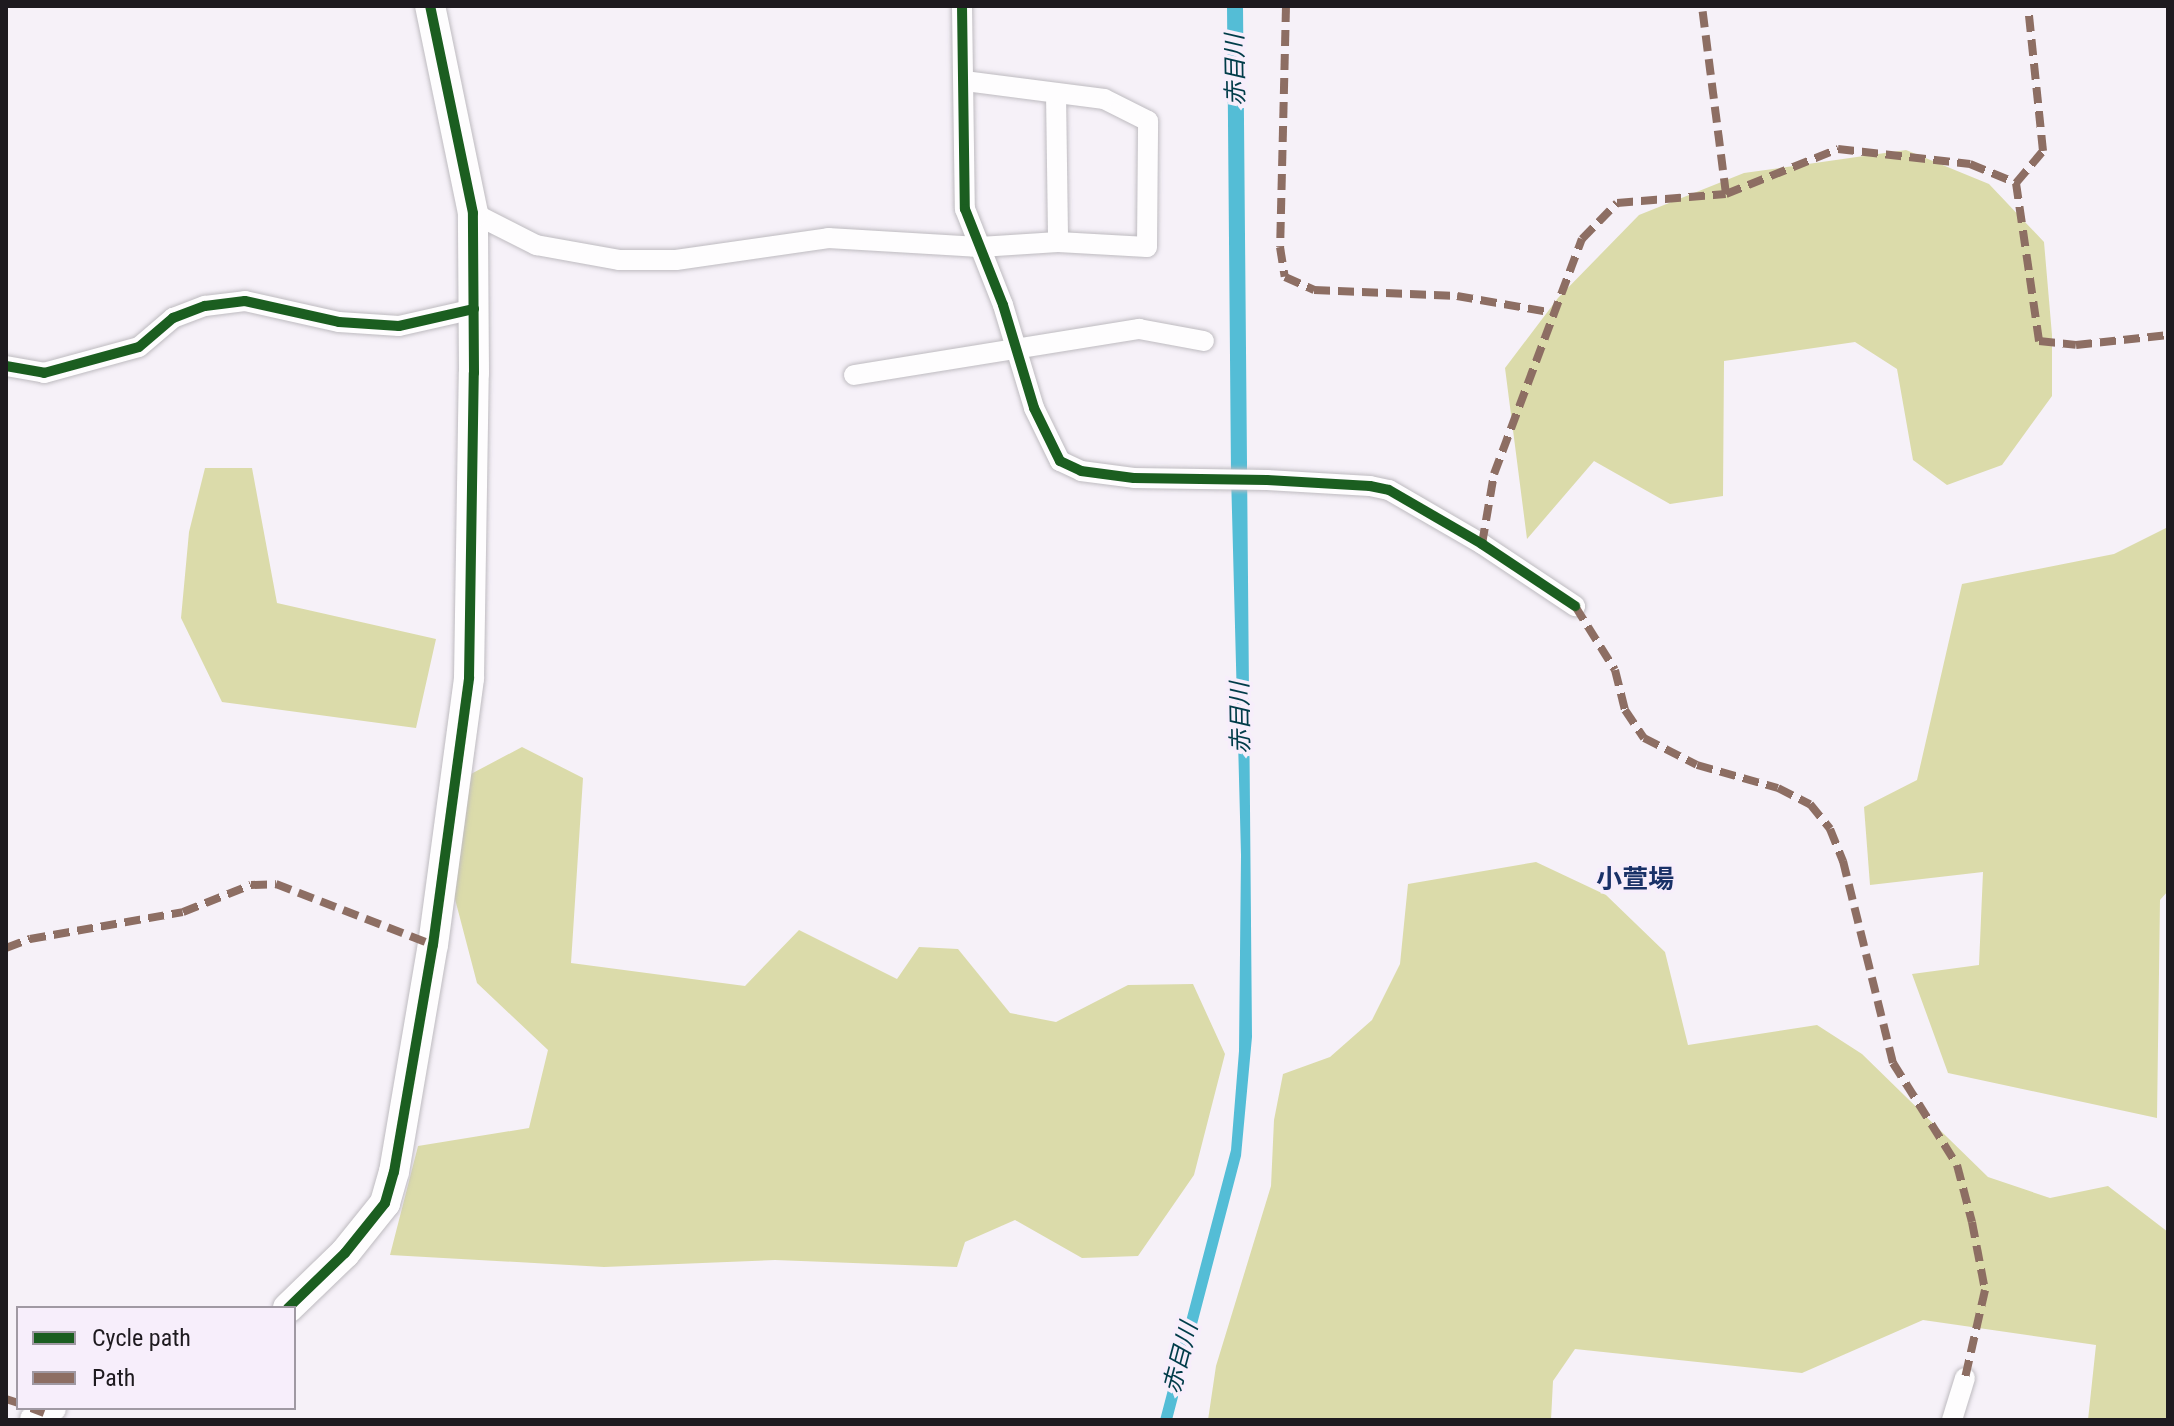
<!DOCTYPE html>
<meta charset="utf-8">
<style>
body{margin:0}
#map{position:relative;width:2174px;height:1426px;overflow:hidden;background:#f6f1f8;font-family:"Roboto Condensed","Noto Sans JP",sans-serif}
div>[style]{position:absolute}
.forest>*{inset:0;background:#dbdbaa}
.water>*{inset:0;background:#54bdd6}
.roads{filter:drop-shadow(0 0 2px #bebbc0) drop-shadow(0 0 2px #bebbc0)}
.street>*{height:20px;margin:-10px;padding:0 10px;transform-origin:10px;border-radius:10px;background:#fefdfe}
.secondary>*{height:30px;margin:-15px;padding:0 15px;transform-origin:15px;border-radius:15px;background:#fefdfe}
.quiet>*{height:8px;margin-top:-4px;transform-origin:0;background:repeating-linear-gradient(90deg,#8d6e63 0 16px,transparent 0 24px)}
.cycleway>*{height:10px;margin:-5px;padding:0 5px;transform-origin:5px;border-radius:5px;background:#1b5e20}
span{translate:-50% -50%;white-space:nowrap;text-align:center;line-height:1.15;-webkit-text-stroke:7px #f7eefb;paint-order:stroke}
.water-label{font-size:24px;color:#003c49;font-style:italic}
.quarter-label{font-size:26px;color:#193167;font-weight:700}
.frame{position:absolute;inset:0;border:8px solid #1e1a1f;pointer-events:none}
.legend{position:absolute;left:16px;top:1306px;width:280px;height:104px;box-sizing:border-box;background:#f7eefb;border:2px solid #a099a3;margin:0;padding:10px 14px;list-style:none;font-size:24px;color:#1e1a1f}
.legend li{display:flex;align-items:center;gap:16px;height:40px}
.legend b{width:40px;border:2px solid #a099a3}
</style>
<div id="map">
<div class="forest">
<i style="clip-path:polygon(1906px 150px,1989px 184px,2044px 242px,2052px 335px,2052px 396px,2002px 465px,1947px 485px,1913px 460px,1897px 369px,1855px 342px,1724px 361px,1723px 496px,1670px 504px,1594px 461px,1527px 539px,1505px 368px,1558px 298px,1639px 215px,1744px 173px)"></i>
<i style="clip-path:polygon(205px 468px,252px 468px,277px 603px,436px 639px,416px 728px,222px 702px,181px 618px,189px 532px)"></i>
<i style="clip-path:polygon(2168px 527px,2168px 891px,2160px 900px,2157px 1118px,1948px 1073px,1912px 974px,1979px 965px,1983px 872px,1870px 885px,1864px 807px,1917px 780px,1962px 584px,2114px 554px)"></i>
<i style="clip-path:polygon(522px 747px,583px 778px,571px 963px,745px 986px,799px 930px,897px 979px,919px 947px,958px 949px,1010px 1013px,1056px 1022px,1128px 985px,1193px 984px,1225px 1054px,1194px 1175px,1138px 1256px,1082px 1258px,1015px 1220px,965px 1242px,957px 1267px,775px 1260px,604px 1267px,390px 1255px,418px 1146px,529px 1128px,548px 1050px,477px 983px,450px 880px,469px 775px)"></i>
<i style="clip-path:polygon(1536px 862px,1606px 895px,1665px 952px,1688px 1045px,1817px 1025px,1862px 1054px,1988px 1177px,2050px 1198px,2108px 1186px,2168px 1232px,2168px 1420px,2088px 1420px,2096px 1345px,1923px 1320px,1802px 1373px,1575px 1349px,1553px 1381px,1551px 1420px,1208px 1420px,1216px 1366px,1271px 1186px,1274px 1120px,1283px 1074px,1330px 1057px,1372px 1020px,1400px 964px,1408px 884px)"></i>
</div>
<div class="water">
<i style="clip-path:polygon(1227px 6px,1243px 6px,1252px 1037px,1241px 1156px,1172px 1420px,1160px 1420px,1231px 1150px,1239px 1051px,1241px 855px,1231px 474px)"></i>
</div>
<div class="roads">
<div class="street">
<i style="left:962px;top:6px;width:203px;rotate:89.2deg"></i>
<i style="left:965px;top:209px;width:103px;rotate:68.4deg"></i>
<i style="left:1003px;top:305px;width:108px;rotate:73.2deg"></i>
<i style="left:1034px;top:408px;width:59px;rotate:63.9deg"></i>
<i style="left:1060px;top:461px;width:23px;rotate:25deg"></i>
<i style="left:1081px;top:471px;width:53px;rotate:7.5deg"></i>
<i style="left:1134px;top:478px;width:133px;rotate:0.9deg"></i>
<i style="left:1267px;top:480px;width:103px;rotate:3.3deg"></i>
<i style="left:1370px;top:486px;width:19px;rotate:12deg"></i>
<i style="left:1389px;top:490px;width:108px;rotate:30.1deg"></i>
<i style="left:1482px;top:544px;width:112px;rotate:33.7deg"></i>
<i style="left:1056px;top:93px;width:149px;rotate:89.2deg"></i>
<i style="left:473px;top:213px;width:71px;rotate:26.9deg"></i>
<i style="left:536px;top:245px;width:84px;rotate:10.2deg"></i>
<i style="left:619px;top:260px;width:57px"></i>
<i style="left:676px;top:260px;width:154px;rotate:-8.2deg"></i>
<i style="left:828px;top:238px;width:152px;rotate:3.4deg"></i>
<i style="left:980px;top:247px;width:78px;rotate:-3.7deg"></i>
<i style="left:1058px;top:242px;width:89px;rotate:3.2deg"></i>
<i style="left:1147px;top:247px;width:126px;rotate:-89.5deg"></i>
<i style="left:1148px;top:121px;width:49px;rotate:-153.4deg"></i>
<i style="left:1104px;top:99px;width:139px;rotate:-172.6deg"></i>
<i style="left:6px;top:366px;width:39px;rotate:10deg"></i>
<i style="left:44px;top:373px;width:98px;rotate:-15.3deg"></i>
<i style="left:139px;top:347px;width:45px;rotate:-40.5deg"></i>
<i style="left:173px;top:318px;width:34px;rotate:-21deg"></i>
<i style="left:205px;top:306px;width:40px;rotate:-7.1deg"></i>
<i style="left:245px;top:301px;width:96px;rotate:12.6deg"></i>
<i style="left:339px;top:322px;width:60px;rotate:3.8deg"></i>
<i style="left:399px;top:326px;width:77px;rotate:-12.8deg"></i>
<i style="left:854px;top:375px;width:289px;rotate:-9.2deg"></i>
<i style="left:1139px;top:329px;width:66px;rotate:10.5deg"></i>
<i style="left:1952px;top:1420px;width:44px;rotate:-72.8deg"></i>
</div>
<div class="secondary">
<i style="left:288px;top:1308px;width:79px;rotate:-44deg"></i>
<i style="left:345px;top:1253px;width:64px;rotate:-51.3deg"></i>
<i style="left:385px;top:1203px;width:32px;rotate:-74deg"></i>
<i style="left:394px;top:1172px;width:230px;rotate:-80.3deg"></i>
<i style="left:433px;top:945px;width:269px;rotate:-82.3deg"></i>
<i style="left:469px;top:678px;width:305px;rotate:-89.1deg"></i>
<i style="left:474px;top:373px;width:160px;rotate:-90.4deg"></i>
<i style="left:473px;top:213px;width:211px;rotate:-101.7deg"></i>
<i style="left:35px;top:1420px;width:20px;rotate:-37deg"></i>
</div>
</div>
<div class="quiet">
<i style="left:1286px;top:6px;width:241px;rotate:91.4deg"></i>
<i style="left:1280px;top:247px;width:30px;rotate:81deg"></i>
<i style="left:1285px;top:277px;width:32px;rotate:24deg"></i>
<i style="left:1314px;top:290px;width:143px;rotate:2.4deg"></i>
<i style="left:1457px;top:296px;width:98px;rotate:9.9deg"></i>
<i style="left:2016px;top:183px;width:42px;rotate:-49.8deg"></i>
<i style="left:2043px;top:151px;width:146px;rotate:-95.9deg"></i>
<i style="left:1726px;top:194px;width:121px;rotate:-21.9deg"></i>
<i style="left:1838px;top:149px;width:133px;rotate:6.5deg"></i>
<i style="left:1970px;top:164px;width:50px;rotate:22.4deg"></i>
<i style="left:2016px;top:183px;width:160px;rotate:81.7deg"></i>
<i style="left:2039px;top:341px;width:37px;rotate:6deg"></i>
<i style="left:2076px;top:345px;width:93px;rotate:-6.2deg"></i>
<i style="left:1482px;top:544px;width:71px;rotate:-80.3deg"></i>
<i style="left:1494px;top:474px;width:251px;rotate:-69.5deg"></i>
<i style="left:1582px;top:239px;width:50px;rotate:-45.8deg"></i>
<i style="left:1617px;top:203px;width:109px;rotate:-4.7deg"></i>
<i style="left:1726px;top:194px;width:190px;rotate:-97.3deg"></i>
<i style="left:1575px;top:606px;width:75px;rotate:58deg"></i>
<i style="left:1615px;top:670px;width:41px;rotate:76deg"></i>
<i style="left:1625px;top:710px;width:34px;rotate:56deg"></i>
<i style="left:1644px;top:738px;width:59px;rotate:27deg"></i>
<i style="left:1697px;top:765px;width:84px;rotate:15.9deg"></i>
<i style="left:1778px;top:788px;width:36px;rotate:27deg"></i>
<i style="left:1810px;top:804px;width:32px;rotate:51deg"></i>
<i style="left:1830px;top:829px;width:35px;rotate:68deg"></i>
<i style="left:1843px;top:861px;width:208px;rotate:76.1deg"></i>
<i style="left:1893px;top:1063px;width:120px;rotate:57.9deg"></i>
<i style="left:1957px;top:1165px;width:59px;rotate:75.3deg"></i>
<i style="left:1972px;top:1222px;width:69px;rotate:79.2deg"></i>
<i style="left:1985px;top:1290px;width:90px;rotate:102.8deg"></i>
<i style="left:6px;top:948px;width:26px;rotate:-21deg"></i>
<i style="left:30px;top:939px;width:155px;rotate:-10deg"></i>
<i style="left:183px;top:912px;width:73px;rotate:-21.7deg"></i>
<i style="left:251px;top:885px;width:25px;rotate:-2deg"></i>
<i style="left:276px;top:884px;width:168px;rotate:21.2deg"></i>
<i style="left:6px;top:1399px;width:13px;rotate:18deg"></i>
<i style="left:31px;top:1408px;width:14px;rotate:21deg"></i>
</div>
<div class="cycleway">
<i style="left:962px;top:6px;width:203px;rotate:89.2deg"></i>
<i style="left:965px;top:209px;width:103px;rotate:68.4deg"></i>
<i style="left:1003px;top:305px;width:108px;rotate:73.2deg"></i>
<i style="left:1034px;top:408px;width:59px;rotate:63.9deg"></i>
<i style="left:1060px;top:461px;width:23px;rotate:25deg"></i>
<i style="left:1081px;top:471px;width:53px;rotate:7.5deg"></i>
<i style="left:1134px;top:478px;width:133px;rotate:0.9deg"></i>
<i style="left:1267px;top:480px;width:103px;rotate:3.3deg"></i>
<i style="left:1370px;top:486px;width:19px;rotate:12deg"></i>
<i style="left:1389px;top:490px;width:108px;rotate:30.1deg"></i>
<i style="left:1482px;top:544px;width:112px;rotate:33.7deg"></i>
<i style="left:6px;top:366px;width:39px;rotate:10deg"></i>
<i style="left:44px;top:373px;width:98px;rotate:-15.3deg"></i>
<i style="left:139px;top:347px;width:45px;rotate:-40.5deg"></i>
<i style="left:173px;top:318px;width:34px;rotate:-21deg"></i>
<i style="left:205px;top:306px;width:40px;rotate:-7.1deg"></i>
<i style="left:245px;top:301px;width:96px;rotate:12.6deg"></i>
<i style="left:339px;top:322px;width:60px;rotate:3.8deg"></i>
<i style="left:399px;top:326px;width:77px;rotate:-12.8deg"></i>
<i style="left:288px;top:1308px;width:79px;rotate:-44deg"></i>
<i style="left:345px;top:1253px;width:64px;rotate:-51.3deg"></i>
<i style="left:385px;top:1203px;width:32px;rotate:-74deg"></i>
<i style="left:394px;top:1172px;width:230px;rotate:-80.3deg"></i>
<i style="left:433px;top:945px;width:269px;rotate:-82.3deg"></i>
<i style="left:469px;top:678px;width:305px;rotate:-89.1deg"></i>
<i style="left:474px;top:373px;width:160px;rotate:-90.4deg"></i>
<i style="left:473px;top:213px;width:211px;rotate:-101.7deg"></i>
</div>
<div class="water-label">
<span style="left:1236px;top:70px;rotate:-91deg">赤目川</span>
<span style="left:1241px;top:718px;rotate:-91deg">赤目川</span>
<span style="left:1181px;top:1358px;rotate:-75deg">赤目川</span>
</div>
<div class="quarter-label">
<span style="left:1635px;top:880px">小萱場</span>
</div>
<div class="frame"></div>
<ul class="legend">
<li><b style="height:10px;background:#1b5e20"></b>Cycle path</li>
<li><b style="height:10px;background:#8d6e63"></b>Path</li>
</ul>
</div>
